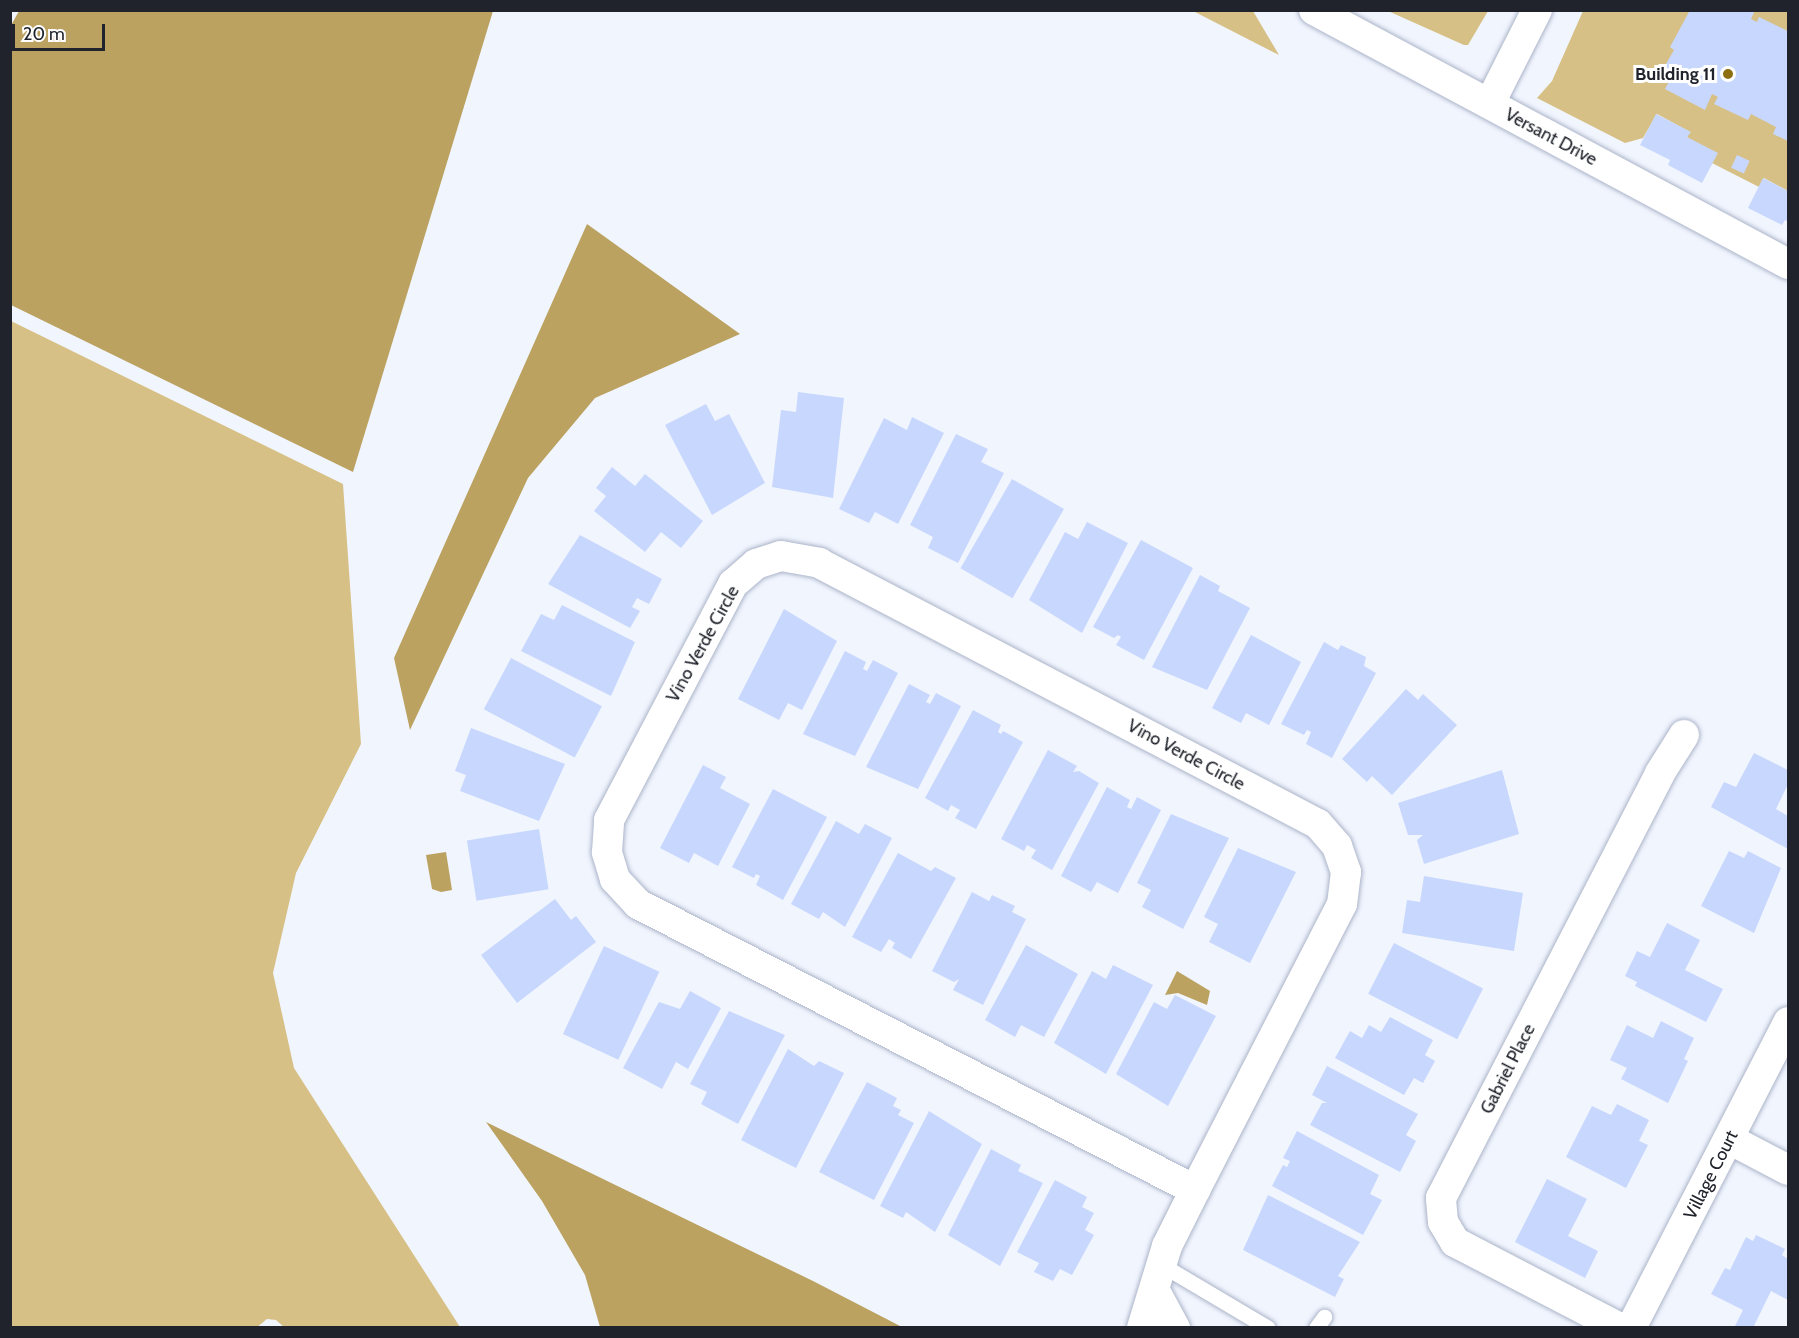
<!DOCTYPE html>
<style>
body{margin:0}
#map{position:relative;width:1799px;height:1338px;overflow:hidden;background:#f1f5fe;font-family:Cabin,sans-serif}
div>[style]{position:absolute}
.green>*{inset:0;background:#d7c085}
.water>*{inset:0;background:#bba260}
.building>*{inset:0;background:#c8d7fd;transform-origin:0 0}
.roads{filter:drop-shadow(0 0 2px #abb4c9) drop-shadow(0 0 2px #abb4c9)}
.lane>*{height:15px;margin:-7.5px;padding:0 7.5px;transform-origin:7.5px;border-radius:7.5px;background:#fff}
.street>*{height:30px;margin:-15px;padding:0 15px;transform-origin:15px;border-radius:15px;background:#fff}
.dots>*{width:16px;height:16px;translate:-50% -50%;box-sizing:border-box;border:3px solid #fff;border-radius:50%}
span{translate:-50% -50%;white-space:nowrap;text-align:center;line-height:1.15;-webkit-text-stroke:6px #fff;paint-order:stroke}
.poi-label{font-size:18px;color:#20232b;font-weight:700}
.right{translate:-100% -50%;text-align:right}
.street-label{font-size:18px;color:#20232b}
.frame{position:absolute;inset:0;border:12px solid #20232b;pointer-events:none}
.scale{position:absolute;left:12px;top:24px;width:93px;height:27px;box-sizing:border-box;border:3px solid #20232b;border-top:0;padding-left:8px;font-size:18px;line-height:21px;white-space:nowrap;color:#20232b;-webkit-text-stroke:4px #fff;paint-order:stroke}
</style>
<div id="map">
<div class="green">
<i style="clip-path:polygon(1193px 11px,1253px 11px,1279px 55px)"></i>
<i style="clip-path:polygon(1388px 11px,1488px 11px,1468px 45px,1464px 45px)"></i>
<i style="clip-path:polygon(1583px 11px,1788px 11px,1788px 191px,1764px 178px,1759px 187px,1712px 163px,1687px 137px,1690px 132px,1657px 114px,1643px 138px,1625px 143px,1537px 98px,1552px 81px)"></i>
<i style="clip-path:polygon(11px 321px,343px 484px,361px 744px,296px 873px,273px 973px,294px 1068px,460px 1327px,285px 1328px,276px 1320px,267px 1319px,256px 1328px,11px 1327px)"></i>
</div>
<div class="water">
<i style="clip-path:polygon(19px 11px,493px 11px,353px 472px,11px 305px,10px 27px)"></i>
<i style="clip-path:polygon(587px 224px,740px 334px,595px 398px,528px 478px,410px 730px,394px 658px)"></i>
<i style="clip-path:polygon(446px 852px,452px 890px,441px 892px,432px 889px,426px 855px)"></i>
<i style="clip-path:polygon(1177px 971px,1210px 991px,1207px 1005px,1178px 993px,1165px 995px)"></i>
<i style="clip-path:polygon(486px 1122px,813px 1281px,902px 1327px,600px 1327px,585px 1275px,542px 1201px)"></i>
</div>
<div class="building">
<i style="clip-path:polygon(1694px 10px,1755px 10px,1751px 19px,1757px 22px,1759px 17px,1788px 31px,1788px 141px,1773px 134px,1776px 127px,1751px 114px,1748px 120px,1714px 104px,1718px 97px,1712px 94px,1705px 110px,1665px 89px,1672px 76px,1662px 71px,1674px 50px,1670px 47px,1689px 12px)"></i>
<i style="clip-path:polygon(1656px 114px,1691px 132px,1687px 137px,1718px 153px,1702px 183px,1668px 165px,1670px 160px,1640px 145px)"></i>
<i style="left:1737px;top:155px;width:14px;height:14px;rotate:25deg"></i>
<i style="clip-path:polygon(1763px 178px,1788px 191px,1788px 222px,1785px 220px,1782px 225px,1748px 208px)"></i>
<i style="clip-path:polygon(798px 392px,844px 398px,833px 498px,772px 487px,781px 410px,796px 412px)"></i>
<i style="clip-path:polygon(706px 404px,715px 421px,729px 414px,765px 483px,712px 515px,665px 425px)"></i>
<i style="clip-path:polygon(912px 417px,944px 433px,898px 524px,875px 512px,869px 523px,839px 509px,884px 418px,907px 430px)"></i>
<i style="clip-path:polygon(956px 434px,988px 449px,981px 462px,1004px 473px,958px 563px,928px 548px,933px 537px,910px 525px)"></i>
<i style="clip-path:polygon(612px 467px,635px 486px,645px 474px,703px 521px,681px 548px,661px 532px,645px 552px,594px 511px,606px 496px,596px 488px)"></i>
<i style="left:1012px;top:479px;width:60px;height:103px;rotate:30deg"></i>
<i style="clip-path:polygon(1087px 522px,1128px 543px,1082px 633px,1029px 600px,1065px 532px,1078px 539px)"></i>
<i style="clip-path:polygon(580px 535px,662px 579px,649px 604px,637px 598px,632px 607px,640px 611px,630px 628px,548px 584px)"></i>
<i style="clip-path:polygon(1141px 540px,1193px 568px,1144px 660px,1116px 645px,1121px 637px,1118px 635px,1114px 638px,1093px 627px)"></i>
<i style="clip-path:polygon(1200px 575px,1220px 586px,1218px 591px,1250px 608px,1207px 690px,1152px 667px)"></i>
<i style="clip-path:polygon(562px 605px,635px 642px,611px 696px,521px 651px,541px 614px,554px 620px)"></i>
<i style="clip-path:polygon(784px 609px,837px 641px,802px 710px,788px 703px,779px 720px,738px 699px)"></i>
<i style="clip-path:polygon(1251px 635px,1301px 662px,1269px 725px,1246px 713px,1241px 723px,1212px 708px)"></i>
<i style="clip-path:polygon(1324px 642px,1338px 650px,1341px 645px,1366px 657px,1364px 666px,1376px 673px,1332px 758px,1306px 744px,1311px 732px,1307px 730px,1304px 735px,1281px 724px)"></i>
<i style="clip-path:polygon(845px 651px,866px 662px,863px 669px,867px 671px,873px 660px,898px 673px,855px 756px,803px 734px)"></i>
<i style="left:511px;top:658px;width:103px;height:58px;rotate:28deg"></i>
<i style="clip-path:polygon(909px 684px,930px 695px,926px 702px,930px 704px,936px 693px,961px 706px,918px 789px,866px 767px)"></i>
<i style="clip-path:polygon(1406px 689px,1418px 700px,1423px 694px,1457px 725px,1392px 795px,1372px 776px,1367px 782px,1342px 759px)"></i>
<i style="clip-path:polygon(973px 710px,1001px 725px,998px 732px,1001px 734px,1003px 731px,1023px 742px,976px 829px,955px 818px,960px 810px,951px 805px,948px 811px,925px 798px)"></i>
<i style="clip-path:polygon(471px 728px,565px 764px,539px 821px,460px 791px,466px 775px,455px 771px)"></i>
<i style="clip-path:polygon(1048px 750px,1077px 766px,1073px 772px,1079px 771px,1099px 783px,1052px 870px,1031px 858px,1036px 850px,1027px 845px,1024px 851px,1001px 839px)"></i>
<i style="clip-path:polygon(1754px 753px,1788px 770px,1788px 784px,1776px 809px,1788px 816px,1788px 849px,1711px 807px,1724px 782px,1736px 787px)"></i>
<i style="clip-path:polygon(703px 765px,726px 777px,720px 788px,750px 804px,718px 866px,694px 853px,689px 863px,660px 848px)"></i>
<i style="clip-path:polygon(1502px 770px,1519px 834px,1424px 864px,1417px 840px,1423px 835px,1408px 835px,1398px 803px)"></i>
<i style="clip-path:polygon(1107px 787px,1130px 800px,1127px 807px,1131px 809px,1137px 797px,1161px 810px,1118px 893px,1097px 882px,1091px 892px,1061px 876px)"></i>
<i style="clip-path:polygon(773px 789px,827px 817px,783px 900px,756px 885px,760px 876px,756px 874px,754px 878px,732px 867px)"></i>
<i style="clip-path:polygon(1171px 814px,1229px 838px,1183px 929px,1142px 907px,1151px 890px,1137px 883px)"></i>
<i style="clip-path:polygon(836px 821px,859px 834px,865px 824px,892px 838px,845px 927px,823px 912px,819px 919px,791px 904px)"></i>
<i style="left:539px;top:829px;width:61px;height:73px;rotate:81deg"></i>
<i style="clip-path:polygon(1238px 848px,1296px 872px,1250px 963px,1209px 942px,1218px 924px,1204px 917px)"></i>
<i style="clip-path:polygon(1729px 851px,1744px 858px,1748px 851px,1781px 868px,1754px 933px,1701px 906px)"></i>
<i style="clip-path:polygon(898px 853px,931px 871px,935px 867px,956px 878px,911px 959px,892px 948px,895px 943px,889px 939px,881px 952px,852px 937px)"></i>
<i style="clip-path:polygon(1424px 876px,1523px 893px,1514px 951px,1402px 933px,1407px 900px,1420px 902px)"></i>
<i style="clip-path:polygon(972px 892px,989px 901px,992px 895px,1015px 906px,1012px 912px,1026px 919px,983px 1005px,953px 990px,959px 979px,954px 982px,932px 971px)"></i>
<i style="clip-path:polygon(555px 899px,571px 920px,576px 916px,596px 942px,517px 1003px,481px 955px)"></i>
<i style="clip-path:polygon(1667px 923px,1700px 940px,1685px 970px,1723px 989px,1706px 1022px,1635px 986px,1637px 982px,1625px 976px,1637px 951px,1650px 957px)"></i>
<i style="left:1394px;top:943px;width:100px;height:57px;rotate:27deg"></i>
<i style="clip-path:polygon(1026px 945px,1078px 974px,1044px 1037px,1021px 1025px,1015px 1037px,985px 1020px)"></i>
<i style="left:604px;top:946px;width:61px;height:97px;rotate:25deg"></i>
<i style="clip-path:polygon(1113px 965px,1153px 985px,1106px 1074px,1054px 1043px,1092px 971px,1106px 979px)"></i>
<i style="clip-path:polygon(690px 991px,721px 1008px,688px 1069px,676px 1062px,662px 1089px,623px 1068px,659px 1002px,680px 1009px)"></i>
<i style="clip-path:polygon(1175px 995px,1216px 1016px,1168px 1106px,1116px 1074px,1154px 1002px,1167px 1009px)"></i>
<i style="clip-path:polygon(729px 1011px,785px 1035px,738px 1124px,701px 1104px,707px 1092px,690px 1084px)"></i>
<i style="clip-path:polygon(1390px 1017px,1433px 1040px,1425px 1055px,1435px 1061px,1423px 1083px,1414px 1078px,1404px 1095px,1335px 1058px,1350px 1031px,1362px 1038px,1369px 1025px,1381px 1032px)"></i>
<i style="clip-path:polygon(1661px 1021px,1694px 1038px,1684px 1059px,1688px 1061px,1668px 1103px,1621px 1079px,1627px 1068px,1610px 1060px,1627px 1025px,1653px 1038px)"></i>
<i style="clip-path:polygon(788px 1049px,814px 1066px,819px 1061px,844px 1073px,796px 1168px,741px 1140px)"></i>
<i style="clip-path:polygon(1327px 1066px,1418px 1114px,1406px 1135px,1416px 1141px,1400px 1172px,1310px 1125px,1322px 1103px,1327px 1103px,1312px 1095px)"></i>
<i style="clip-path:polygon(867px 1082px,897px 1098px,893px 1106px,901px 1110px,898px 1115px,914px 1123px,874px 1200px,819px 1172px)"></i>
<i style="clip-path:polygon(1617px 1104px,1649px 1120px,1639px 1141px,1648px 1145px,1626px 1188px,1566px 1157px,1592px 1106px,1611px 1115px)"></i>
<i style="clip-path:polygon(929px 1111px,982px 1144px,935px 1232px,906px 1212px,903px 1218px,880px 1206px)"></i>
<i style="clip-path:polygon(1297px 1131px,1379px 1175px,1370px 1194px,1382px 1200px,1363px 1235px,1272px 1186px,1283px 1165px,1287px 1167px,1290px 1161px,1283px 1158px)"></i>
<i style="clip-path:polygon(991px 1149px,1021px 1165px,1018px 1171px,1043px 1183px,1000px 1266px,948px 1235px)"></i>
<i style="clip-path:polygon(1547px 1179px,1587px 1199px,1568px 1236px,1598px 1251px,1585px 1278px,1515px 1242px)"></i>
<i style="clip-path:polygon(1055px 1180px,1087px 1197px,1082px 1207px,1094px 1213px,1085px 1230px,1094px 1235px,1072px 1275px,1060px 1269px,1053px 1281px,1034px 1272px,1039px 1263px,1017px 1252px)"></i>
<i style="clip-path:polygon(1268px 1195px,1360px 1242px,1338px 1276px,1344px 1279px,1335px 1297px,1243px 1250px)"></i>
<i style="clip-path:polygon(1756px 1235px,1785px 1249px,1782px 1255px,1788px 1259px,1788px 1300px,1771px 1291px,1753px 1328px,1734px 1328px,1743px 1310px,1711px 1294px,1725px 1268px,1730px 1270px,1746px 1237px,1753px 1241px)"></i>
</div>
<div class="roads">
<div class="lane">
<i style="left:1162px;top:1265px;width:123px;rotate:30.7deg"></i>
<i style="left:1316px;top:1328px;width:14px;rotate:-54deg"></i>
</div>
<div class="street">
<i style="left:1314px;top:10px;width:538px;rotate:28.19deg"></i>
<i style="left:1490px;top:103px;width:104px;rotate:-63.2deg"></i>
<i style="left:1729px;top:1139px;width:67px;rotate:27.7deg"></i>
<i style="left:1155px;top:1291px;width:42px;rotate:61.6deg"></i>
<i style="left:1142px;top:1328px;width:86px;rotate:-73deg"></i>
<i style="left:1167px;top:1246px;width:63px;rotate:-63.4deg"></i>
<i style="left:1195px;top:1190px;width:626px;rotate:-152.82deg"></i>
<i style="left:638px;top:904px;width:34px;rotate:-133deg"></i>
<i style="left:615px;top:879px;width:28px;rotate:-107deg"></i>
<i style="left:607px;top:852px;width:32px;rotate:-86deg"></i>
<i style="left:609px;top:820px;width:267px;rotate:-62.3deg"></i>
<i style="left:733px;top:584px;width:30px;rotate:-41deg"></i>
<i style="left:756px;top:564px;width:26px;rotate:-18deg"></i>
<i style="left:781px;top:556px;width:39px;rotate:10deg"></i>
<i style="left:819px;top:563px;width:563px;rotate:27.61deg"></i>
<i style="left:1318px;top:824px;width:29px;rotate:49deg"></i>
<i style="left:1337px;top:846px;width:28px;rotate:71deg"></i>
<i style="left:1346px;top:872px;width:32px;rotate:97deg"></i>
<i style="left:1342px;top:904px;width:322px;rotate:117.2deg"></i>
<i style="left:1620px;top:1328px;width:186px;rotate:-152.5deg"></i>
<i style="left:1455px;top:1242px;width:23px;rotate:-121deg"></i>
<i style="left:1443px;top:1222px;width:24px;rotate:-95deg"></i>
<i style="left:1441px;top:1198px;width:478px;rotate:-62.7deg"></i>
<i style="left:1660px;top:773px;width:45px;rotate:-57.7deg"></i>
<i style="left:1631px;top:1328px;width:344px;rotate:-62.8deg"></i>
</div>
</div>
<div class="dots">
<i style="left:1728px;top:74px;background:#8d6f12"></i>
</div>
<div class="poi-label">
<span class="right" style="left:1716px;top:74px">Building 11</span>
</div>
<div class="street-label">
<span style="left:1551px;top:137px;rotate:28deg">Versant Drive</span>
<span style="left:703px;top:644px;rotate:-61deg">Vino Verde Circle</span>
<span style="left:1186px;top:755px;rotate:28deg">Vino Verde Circle</span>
<span style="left:1508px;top:1069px;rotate:-63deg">Gabriel Place</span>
<span style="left:1711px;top:1175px;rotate:-63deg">Village Court</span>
</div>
<div class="frame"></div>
<div class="scale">20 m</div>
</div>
